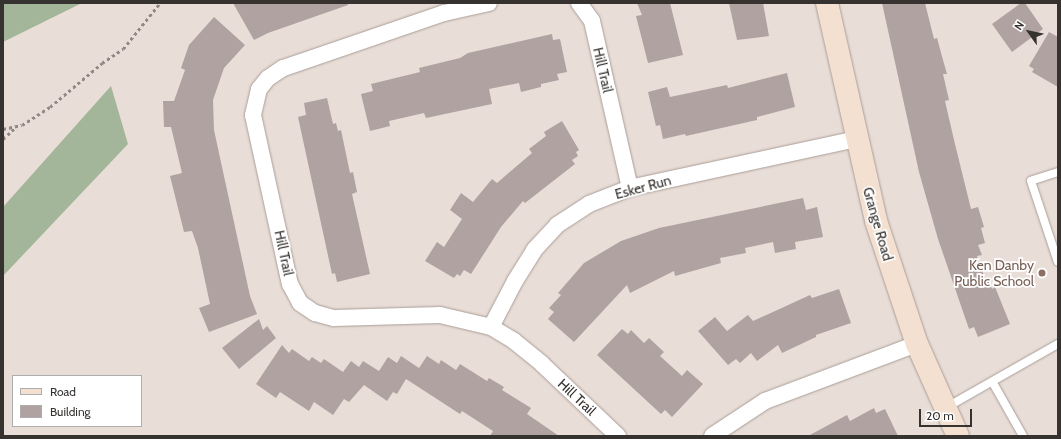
<!DOCTYPE html>
<style>
body{margin:0}
#map{position:relative;width:1061px;height:439px;overflow:hidden;background:#e9ddd7;font-family:Cabin,sans-serif}
div>[style]{position:absolute}
.forest>*{inset:0;background:#a4b699}
.building>*{inset:0;background:#afa2a1}
.path>*{height:2.5px;margin-top:-1.25px;transform-origin:0;background:repeating-linear-gradient(90deg,#908884 0 3px,transparent 0 6px)}
.roads{filter:drop-shadow(0 0 1px #a99e98) drop-shadow(0 0 1px #a99e98)}
.lane>*{height:8px;margin:-4px;padding:0 4px;transform-origin:4px;border-radius:4px;background:#fff}
.street>*{height:16px;margin:-8px;padding:0 8px;transform-origin:8px;border-radius:8px;background:#fff}
.secondary>*{height:22px;margin:-11px;padding:0 11px;transform-origin:11px;border-radius:11px;background:#f4e0d0}
.dots>*{width:11px;height:11px;translate:-50% -50%;box-sizing:border-box;border:2px solid #fff;border-radius:50%}
span{translate:-50% -50%;white-space:nowrap;text-align:center;line-height:1.15;-webkit-text-stroke:3.5px #fff;paint-order:stroke}
.street-label{font-size:14px;color:#363230}
.education-label{font-size:14px;color:#785e54}
.right{translate:-100% -50%;text-align:right}
.frame{position:absolute;inset:0;border:4px solid #363230;pointer-events:none}
.legend{position:absolute;left:12px;top:375px;width:130px;height:52px;box-sizing:border-box;background:#fff;border:1px solid #afadac;margin:0;padding:5px 7px;list-style:none;font-size:12px;color:#363230}
.legend li{display:flex;align-items:center;gap:8px;height:20px}
.legend b{width:20px;border:1px solid #afadac}
.north{position:absolute;left:1009px;top:12px;width:40px;height:40px;-webkit-text-stroke:3px #fff;paint-order:stroke;rotate:303deg;font-size:11px;font-weight:700;line-height:16px;text-align:center;color:#363230}
.north::after{content:'';display:block;margin:auto;width:14px;height:18px;background:#363230;clip-path:polygon(50% 0,100% 100%,50% 72%,0 100%)}
.scale{position:absolute;left:919px;top:409px;width:53px;height:18px;box-sizing:border-box;border:2px solid #363230;border-top:0;padding-left:5px;font-size:12px;line-height:14px;white-space:nowrap;color:#363230;-webkit-text-stroke:3px #fff;paint-order:stroke}
</style>
<div id="map">
<div class="forest">
<i style="clip-path:polygon(3px 3px,82px 3px,3px 42px)"></i>
<i style="clip-path:polygon(111px 86px,128px 144px,3px 276px,3px 207px)"></i>
</div>
<div class="building">
<i style="clip-path:polygon(233px 3px,348px 3px,348px 5px,268px 33px,254px 40px)"></i>
<i style="clip-path:polygon(637px 3px,670px 3px,683px 55px,648px 63px,636px 16px,642px 15px)"></i>
<i style="clip-path:polygon(729px 3px,763px 3px,769px 36px,737px 40px)"></i>
<i style="clip-path:polygon(882px 3px,925px 3px,934px 39px,937px 38px,943px 60px,947px 74px,943px 74px,949px 100px,945px 101px,954px 140px,971px 209px,978px 207px,984px 227px,981px 228px,985px 243px,978px 245px,982px 255px,977px 256px,986px 282px,989px 281px,992px 289px,995px 287px,1010px 324px,978px 337px,974px 327px,969px 329px,938px 239px,919px 172px)"></i>
<i style="clip-path:polygon(1021px 3px,1025px 3px,1043px 29px,1012px 52px,992px 24px)"></i>
<i style="clip-path:polygon(214px 17px,245px 45px,224px 68px,213px 100px,214px 130px,250px 296px,257px 314px,209px 332px,199px 308px,210px 304px,198px 248px,192px 231px,184px 232px,170px 176px,182px 173px,171px 127px,164px 127px,163px 101px,174px 101px,185px 70px,181px 68px,189px 45px)"></i>
<i style="clip-path:polygon(1049px 32px,1058px 37px,1058px 87px,1032px 72px,1034px 69px,1029px 66px)"></i>
<i style="clip-path:polygon(552px 34px,553px 40px,560px 39px,567px 72px,557px 74px,559px 80px,541px 84px,541px 87px,521px 92px,519px 83px,489px 89px,492px 104px,426px 118px,424px 113px,389px 121px,390px 126px,370px 131px,361px 94px,373px 91px,371px 84px,420px 72px,419px 68px,460px 58px,468px 53px)"></i>
<i style="clip-path:polygon(787px 73px,795px 107px,757px 117px,757px 120px,686px 136px,685px 134px,663px 139px,660px 125px,656px 126px,648px 92px,667px 87px,670px 97px,727px 85px,728px 88px)"></i>
<i style="clip-path:polygon(327px 98px,333px 124px,336px 123px,338px 131px,341px 130px,350px 173px,353px 172px,357px 192px,352px 194px,370px 274px,337px 282px,335px 273px,332px 274px,298px 117px,306px 115px,304px 103px)"></i>
<i style="clip-path:polygon(562px 121px,579px 150px,576px 152px,578px 156px,572px 160px,575px 164px,525px 203px,523px 201px,501px 227px,471px 274px,464px 270px,460px 276px,457px 274px,454px 278px,425px 261px,437px 242px,444px 247px,462px 219px,450px 210px,461px 193px,473px 202px,492px 179px,497px 183px,532px 153px,529px 149px,546px 136px,544px 132px)"></i>
<i style="clip-path:polygon(803px 198px,806px 210px,817px 207px,823px 237px,795px 242px,796px 249px,775px 253px,773px 242px,745px 248px,746px 253px,720px 258px,721px 263px,675px 276px,674px 271px,630px 293px,627px 285px,574px 342px,548px 319px,554px 312px,549px 308px,561px 295px,558px 293px,584px 263px,621px 241px,659px 228px)"></i>
<i style="clip-path:polygon(839px 289px,851px 323px,816px 335px,816px 337px,782px 353px,778px 345px,757px 361px,751px 353px,740px 363px,736px 359px,728px 365px,698px 331px,715px 317px,727px 331px,748px 315px,753px 321px,810px 295px,812px 298px)"></i>
<i style="clip-path:polygon(259px 319px,263px 330px,267px 326px,276px 338px,239px 369px,222px 348px)"></i>
<i style="clip-path:polygon(622px 329px,628px 334px,631px 330px,644px 343px,649px 338px,664px 352px,660px 356px,682px 376px,687px 370px,703px 384px,672px 417px,665px 410px,661px 414px,597px 355px)"></i>
<i style="clip-path:polygon(282px 345px,289px 353px,292px 349px,309px 361px,312px 357px,321px 363px,324px 359px,343px 372px,351px 361px,359px 367px,363px 361px,379px 371px,388px 357px,397px 363px,401px 356px,419px 368px,427px 356px,439px 364px,441px 360px,456px 370px,460px 364px,487px 381px,489px 378px,504px 387px,502px 390px,531px 408px,527px 414px,559px 436px,490px 436px,493px 431px,462px 411px,460px 414px,406px 379px,397px 394px,393px 392px,387px 401px,364px 385px,349px 402px,344px 399px,333px 415px,314px 402px,309px 411px,280px 392px,276px 398px,256px 384px)"></i>
<i style="clip-path:polygon(874px 408px,876px 413px,885px 409px,898px 436px,808px 436px,847px 415px,850px 421px)"></i>
</div>
<div class="path">
<i style="left:3px;top:129px;width:19px;rotate:-12deg"></i>
<i style="left:22px;top:125px;width:33px;rotate:-33deg"></i>
<i style="left:50px;top:107px;width:68px;rotate:-40.2deg"></i>
<i style="left:102px;top:63px;width:25px;rotate:-34deg"></i>
<i style="left:123px;top:49px;width:59px;rotate:-51.2deg"></i>
<i style="left:3px;top:139px;width:16px;rotate:-43deg"></i>
</div>
<div class="roads">
<div class="lane">
<i style="left:1058px;top:172px;width:28px;rotate:162deg"></i>
<i style="left:1031px;top:181px;width:85px;rotate:71.6deg"></i>
<i style="left:993px;top:383px;width:61px;rotate:60.5deg"></i>
<i style="left:947px;top:407px;width:128px;rotate:-29.6deg"></i>
</div>
<div class="street">
<i style="left:489px;top:3px;width:46px;rotate:167.5deg"></i>
<i style="left:444px;top:13px;width:170px;rotate:161.1deg"></i>
<i style="left:283px;top:68px;width:18px;rotate:146deg"></i>
<i style="left:268px;top:78px;width:14px;rotate:129deg"></i>
<i style="left:259px;top:89px;width:27px;rotate:103deg"></i>
<i style="left:253px;top:115px;width:173px;rotate:77.7deg"></i>
<i style="left:290px;top:284px;width:21px;rotate:62deg"></i>
<i style="left:300px;top:303px;width:18px;rotate:34deg"></i>
<i style="left:315px;top:313px;width:20px;rotate:15deg"></i>
<i style="left:334px;top:318px;width:106px;rotate:-1.6deg"></i>
<i style="left:440px;top:315px;width:52px;rotate:13.2deg"></i>
<i style="left:491px;top:327px;width:27px;rotate:31deg"></i>
<i style="left:514px;top:341px;width:36px;rotate:39deg"></i>
<i style="left:542px;top:364px;width:105px;rotate:43.5deg"></i>
<i style="left:579px;top:3px;width:22px;rotate:54deg"></i>
<i style="left:592px;top:21px;width:171px;rotate:77.2deg"></i>
<i style="left:491px;top:327px;width:52px;rotate:-62.4deg"></i>
<i style="left:515px;top:281px;width:36px;rotate:-58deg"></i>
<i style="left:534px;top:250px;width:34px;rotate:-47deg"></i>
<i style="left:557px;top:225px;width:38px;rotate:-33deg"></i>
<i style="left:589px;top:204px;width:44px;rotate:-21.3deg"></i>
<i style="left:630px;top:188px;width:231px;rotate:-12.2deg"></i>
<i style="left:712px;top:436px;width:64px;rotate:-33.4deg"></i>
<i style="left:765px;top:401px;width:162px;rotate:-20.6deg"></i>
</div>
<div class="secondary">
<i style="left:827px;top:3px;width:223px;rotate:77.3deg"></i>
<i style="left:876px;top:221px;width:130px;rotate:71.6deg"></i>
<i style="left:917px;top:344px;width:101px;rotate:66deg"></i>
</div>
</div>
<div class="dots">
<i style="left:1042px;top:273px;background:#8d6e63"></i>
</div>
<div class="street-label">
<span style="left:603px;top:70px;rotate:77deg">Hill Trail</span>
<span style="left:643px;top:187px;rotate:-15deg">Esker Run</span>
<span style="left:878px;top:224px;rotate:74deg">Grange Road</span>
<span style="left:284px;top:253px;rotate:78deg">Hill Trail</span>
<span style="left:577px;top:397px;rotate:43deg">Hill Trail</span>
</div>
<div class="education-label">
<span class="right" style="left:1034px;top:273px">Ken Danby<br>Public School</span>
</div>
<div class="frame"></div>
<ul class="legend">
<li><b style="height:5px;background:#f4e0d0"></b>Road</li>
<li><b style="height:11px;background:#afa2a1"></b>Building</li>
</ul>
<div class="north">N</div>
<div class="scale">20 m</div>
</div>
